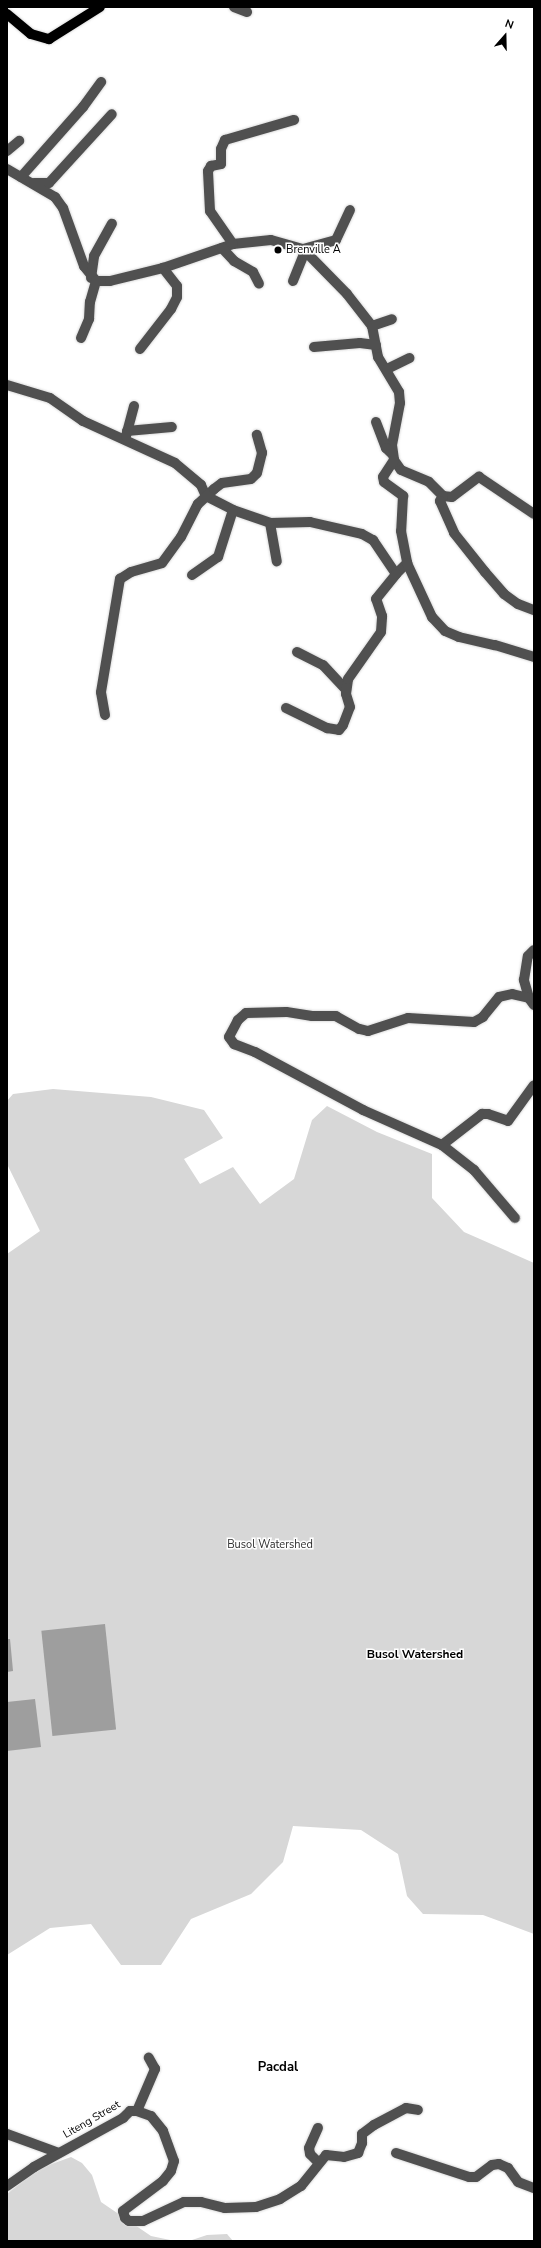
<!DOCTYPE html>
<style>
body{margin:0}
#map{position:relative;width:541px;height:2248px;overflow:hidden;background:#fff;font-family:"Nunito Sans",sans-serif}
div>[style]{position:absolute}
.green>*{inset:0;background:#d7d7d7}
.water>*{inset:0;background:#9e9e9e;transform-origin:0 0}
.roads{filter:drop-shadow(0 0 1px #dbdbdb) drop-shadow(0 0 1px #dbdbdb)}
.minor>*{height:10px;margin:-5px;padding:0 5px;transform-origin:5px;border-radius:5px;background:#505050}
.major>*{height:10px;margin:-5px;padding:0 5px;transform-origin:5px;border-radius:5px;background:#000}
.dots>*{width:11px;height:11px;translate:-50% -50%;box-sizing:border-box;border:2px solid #fff;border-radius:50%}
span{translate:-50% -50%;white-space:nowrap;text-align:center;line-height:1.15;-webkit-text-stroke:3px #fff;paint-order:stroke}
.poi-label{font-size:11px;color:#000}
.left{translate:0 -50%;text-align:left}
.park-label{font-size:11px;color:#2e2e2e}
.street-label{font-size:11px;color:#000}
.neighbourhood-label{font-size:12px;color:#000;font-weight:700}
.quarter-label{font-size:13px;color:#000;font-weight:700}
.frame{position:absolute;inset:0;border:8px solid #000;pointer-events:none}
.north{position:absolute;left:485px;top:16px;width:40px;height:40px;-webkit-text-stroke:3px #fff;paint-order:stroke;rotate:20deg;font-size:11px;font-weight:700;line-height:16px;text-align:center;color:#000}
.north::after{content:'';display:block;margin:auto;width:14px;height:18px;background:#000;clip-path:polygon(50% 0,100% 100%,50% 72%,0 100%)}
</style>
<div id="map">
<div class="green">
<i style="clip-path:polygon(53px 1089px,151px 1097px,204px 1110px,223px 1138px,184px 1159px,200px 1184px,233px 1167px,260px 1204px,294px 1179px,312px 1120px,327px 1106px,377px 1132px,432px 1154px,432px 1198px,464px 1232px,534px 1263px,534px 1934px,483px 1915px,423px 1914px,407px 1896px,398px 1854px,361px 1830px,293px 1826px,283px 1862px,251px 1894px,191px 1919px,161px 1965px,121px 1965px,91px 1924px,50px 1928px,7px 1955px,7px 1254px,40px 1231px,7px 1164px,7px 1101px,13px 1094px)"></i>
<i style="clip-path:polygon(71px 2157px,82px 2163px,92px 2175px,101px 2202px,151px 2236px,175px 2241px,7px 2241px,7px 2194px,38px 2169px)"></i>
<i style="clip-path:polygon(227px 2234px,233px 2241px,189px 2241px,207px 2235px)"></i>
</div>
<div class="water">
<i style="left:105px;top:1624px;width:106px;height:64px;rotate:84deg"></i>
<i style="clip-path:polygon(7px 1639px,10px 1639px,13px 1671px,7px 1672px)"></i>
<i style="clip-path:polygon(35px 1699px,41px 1747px,7px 1751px,7px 1702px)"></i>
</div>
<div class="roads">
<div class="minor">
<i style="left:234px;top:7px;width:14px;rotate:21deg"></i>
<i style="left:7px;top:151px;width:16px;rotate:-40deg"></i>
<i style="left:7px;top:169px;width:56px;rotate:30.3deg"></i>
<i style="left:55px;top:197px;width:14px;rotate:54deg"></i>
<i style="left:63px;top:208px;width:62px;rotate:70.1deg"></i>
<i style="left:84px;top:266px;width:19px;rotate:51deg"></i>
<i style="left:96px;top:281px;width:14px"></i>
<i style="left:110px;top:281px;width:55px;rotate:-13.8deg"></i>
<i style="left:163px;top:268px;width:74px;rotate:-18.9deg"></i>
<i style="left:233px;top:244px;width:38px;rotate:-6deg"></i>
<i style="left:271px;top:240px;width:33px;rotate:16deg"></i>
<i style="left:303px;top:249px;width:63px;rotate:45.6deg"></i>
<i style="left:347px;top:294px;width:41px;rotate:52deg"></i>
<i style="left:372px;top:326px;width:32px;rotate:79deg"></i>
<i style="left:378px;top:357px;width:41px;rotate:59deg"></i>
<i style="left:399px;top:392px;width:11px;rotate:85deg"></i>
<i style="left:400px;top:403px;width:43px;rotate:100.8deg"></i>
<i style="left:392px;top:445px;width:15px;rotate:82deg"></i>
<i style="left:394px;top:460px;width:12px;rotate:55deg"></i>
<i style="left:401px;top:470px;width:30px;rotate:23deg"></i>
<i style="left:429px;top:482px;width:20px;rotate:45deg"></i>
<i style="left:443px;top:496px;width:9px;rotate:6deg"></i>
<i style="left:452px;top:497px;width:34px;rotate:-37deg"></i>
<i style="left:479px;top:477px;width:66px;rotate:33.9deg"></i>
<i style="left:21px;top:177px;width:94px;rotate:-48.5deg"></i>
<i style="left:83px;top:107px;width:31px;rotate:-54deg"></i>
<i style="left:34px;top:183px;width:15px"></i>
<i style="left:49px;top:183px;width:93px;rotate:-47.6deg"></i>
<i style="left:233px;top:244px;width:40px;rotate:-124.9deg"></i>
<i style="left:210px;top:211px;width:40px;rotate:-92.9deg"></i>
<i style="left:208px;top:171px;width:6px;rotate:-59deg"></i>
<i style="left:211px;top:166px;width:10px;rotate:-11deg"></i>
<i style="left:221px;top:164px;width:15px;rotate:-90deg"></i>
<i style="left:221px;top:149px;width:10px;rotate:-66deg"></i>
<i style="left:225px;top:140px;width:72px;rotate:-16.2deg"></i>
<i style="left:222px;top:248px;width:18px;rotate:47deg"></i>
<i style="left:234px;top:261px;width:22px;rotate:30deg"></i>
<i style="left:253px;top:272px;width:13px;rotate:63deg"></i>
<i style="left:303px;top:249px;width:34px;rotate:-15deg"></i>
<i style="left:336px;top:240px;width:33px;rotate:-65deg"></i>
<i style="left:91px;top:278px;width:22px;rotate:-82deg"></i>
<i style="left:94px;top:256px;width:37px;rotate:-61deg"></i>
<i style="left:293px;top:281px;width:31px;rotate:-68deg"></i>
<i style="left:372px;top:326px;width:21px;rotate:-19deg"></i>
<i style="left:81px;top:338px;width:21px;rotate:-67deg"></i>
<i style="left:89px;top:319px;width:17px;rotate:-87deg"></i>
<i style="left:90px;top:302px;width:22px;rotate:-74deg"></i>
<i style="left:314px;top:347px;width:46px;rotate:-5deg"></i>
<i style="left:360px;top:343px;width:16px;rotate:7deg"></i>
<i style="left:140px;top:349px;width:51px;rotate:-52.2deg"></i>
<i style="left:171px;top:309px;width:13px;rotate:-63deg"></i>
<i style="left:177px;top:297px;width:11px;rotate:-90deg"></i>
<i style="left:177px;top:286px;width:23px;rotate:-128deg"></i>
<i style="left:387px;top:369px;width:25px;rotate:-26deg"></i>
<i style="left:7px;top:385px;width:45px;rotate:16.8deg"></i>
<i style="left:50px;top:398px;width:40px;rotate:34.9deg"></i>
<i style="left:83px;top:421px;width:101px;rotate:24.5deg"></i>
<i style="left:175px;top:463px;width:34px;rotate:40deg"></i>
<i style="left:201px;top:485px;width:12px;rotate:66deg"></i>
<i style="left:206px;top:496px;width:30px;rotate:27deg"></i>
<i style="left:233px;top:510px;width:39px;rotate:19deg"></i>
<i style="left:270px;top:523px;width:40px;rotate:-1.4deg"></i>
<i style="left:310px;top:522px;width:53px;rotate:13deg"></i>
<i style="left:362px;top:534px;width:13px;rotate:29deg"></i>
<i style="left:373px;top:540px;width:41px;rotate:55.9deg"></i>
<i style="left:396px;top:574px;width:16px;rotate:-45deg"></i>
<i style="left:376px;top:422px;width:28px;rotate:69deg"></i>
<i style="left:386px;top:448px;width:10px;rotate:45deg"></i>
<i style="left:127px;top:431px;width:45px;rotate:-5.1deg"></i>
<i style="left:126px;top:436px;width:31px;rotate:-75deg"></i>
<i style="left:394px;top:460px;width:20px;rotate:123deg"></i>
<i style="left:383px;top:477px;width:5px;rotate:79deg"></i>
<i style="left:384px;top:482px;width:24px;rotate:36deg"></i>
<i style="left:403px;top:496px;width:35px;rotate:93deg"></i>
<i style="left:401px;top:531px;width:33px;rotate:79deg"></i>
<i style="left:407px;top:563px;width:60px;rotate:65.2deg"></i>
<i style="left:432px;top:617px;width:19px;rotate:47deg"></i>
<i style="left:445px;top:631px;width:15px;rotate:23deg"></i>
<i style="left:459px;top:637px;width:37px;rotate:13deg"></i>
<i style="left:495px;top:645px;width:41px;rotate:17.1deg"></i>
<i style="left:443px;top:496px;width:6px;rotate:121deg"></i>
<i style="left:440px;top:501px;width:35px;rotate:66deg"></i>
<i style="left:454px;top:533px;width:50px;rotate:51.5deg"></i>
<i style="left:485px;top:572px;width:29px;rotate:49deg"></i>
<i style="left:504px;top:594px;width:17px;rotate:36deg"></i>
<i style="left:518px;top:604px;width:17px;rotate:21deg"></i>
<i style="left:270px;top:523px;width:39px;rotate:80deg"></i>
<i style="left:192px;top:575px;width:32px;rotate:-35deg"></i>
<i style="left:218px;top:557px;width:49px;rotate:-72.3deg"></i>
<i style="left:297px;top:652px;width:29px;rotate:27deg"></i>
<i style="left:323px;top:665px;width:34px;rotate:47deg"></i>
<i style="left:286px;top:708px;width:46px;rotate:26deg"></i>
<i style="left:327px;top:728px;width:12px;rotate:9deg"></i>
<i style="left:339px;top:730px;width:6px;rotate:-51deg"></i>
<i style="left:343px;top:725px;width:19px;rotate:-69deg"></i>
<i style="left:350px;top:707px;width:14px;rotate:-107deg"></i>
<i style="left:346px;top:694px;width:15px;rotate:-82deg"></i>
<i style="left:348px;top:679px;width:57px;rotate:-54.9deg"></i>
<i style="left:381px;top:632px;width:16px;rotate:-86deg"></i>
<i style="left:382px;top:616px;width:18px;rotate:-109deg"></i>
<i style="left:376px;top:599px;width:32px;rotate:-51deg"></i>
<i style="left:105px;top:715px;width:23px;rotate:-100deg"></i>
<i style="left:101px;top:692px;width:115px;rotate:-80.5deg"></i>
<i style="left:120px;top:579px;width:13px;rotate:-32deg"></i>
<i style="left:131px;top:572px;width:32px;rotate:-16deg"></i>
<i style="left:162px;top:563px;width:32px;rotate:-54deg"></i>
<i style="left:181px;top:537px;width:37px;rotate:-63deg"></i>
<i style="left:198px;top:504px;width:22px;rotate:-43deg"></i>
<i style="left:214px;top:489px;width:10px;rotate:-37deg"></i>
<i style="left:222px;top:483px;width:29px;rotate:-8deg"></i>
<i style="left:251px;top:479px;width:8px;rotate:-45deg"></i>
<i style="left:257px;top:473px;width:21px;rotate:-76deg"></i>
<i style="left:262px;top:453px;width:19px;rotate:-106deg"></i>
<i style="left:529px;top:998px;width:19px;rotate:-106deg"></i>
<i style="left:524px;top:980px;width:24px;rotate:-81deg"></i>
<i style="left:528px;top:956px;width:8px;rotate:-45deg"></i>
<i style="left:534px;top:1005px;width:9px;rotate:-126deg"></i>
<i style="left:529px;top:998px;width:17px;rotate:-167deg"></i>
<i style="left:512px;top:994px;width:13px;rotate:167deg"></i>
<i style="left:499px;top:997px;width:26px;rotate:129deg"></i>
<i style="left:483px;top:1017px;width:10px;rotate:151deg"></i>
<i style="left:474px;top:1022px;width:66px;rotate:-176.5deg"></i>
<i style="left:408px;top:1018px;width:42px;rotate:162deg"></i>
<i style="left:368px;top:1031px;width:9px;rotate:-167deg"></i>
<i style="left:359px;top:1029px;width:26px;rotate:-151deg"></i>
<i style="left:336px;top:1016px;width:24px;rotate:180deg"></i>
<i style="left:312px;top:1016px;width:26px;rotate:-171deg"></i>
<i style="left:286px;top:1012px;width:40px;rotate:178.6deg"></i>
<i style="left:246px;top:1013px;width:11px;rotate:139deg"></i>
<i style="left:238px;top:1020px;width:19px;rotate:118deg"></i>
<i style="left:229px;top:1037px;width:9px;rotate:54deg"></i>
<i style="left:234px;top:1044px;width:22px;rotate:21deg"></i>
<i style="left:255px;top:1052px;width:123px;rotate:28.2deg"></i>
<i style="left:363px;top:1110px;width:86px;rotate:23.9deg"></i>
<i style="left:442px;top:1145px;width:51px;rotate:-37.8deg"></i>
<i style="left:482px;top:1114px;width:6px"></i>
<i style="left:488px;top:1114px;width:21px;rotate:19deg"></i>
<i style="left:508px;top:1121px;width:44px;rotate:-54.2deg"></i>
<i style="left:442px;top:1145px;width:41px;rotate:38deg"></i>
<i style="left:474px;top:1170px;width:63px;rotate:49.5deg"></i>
<i style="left:137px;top:2111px;width:46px;rotate:-66.8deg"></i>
<i style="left:155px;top:2069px;width:13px;rotate:-119deg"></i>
<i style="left:7px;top:2134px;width:55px;rotate:20.1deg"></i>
<i style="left:396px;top:2153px;width:77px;rotate:18.2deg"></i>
<i style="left:469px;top:2177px;width:7px"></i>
<i style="left:476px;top:2177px;width:20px;rotate:-37deg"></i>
<i style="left:492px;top:2165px;width:7px;rotate:-8deg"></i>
<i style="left:499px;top:2164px;width:10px;rotate:24deg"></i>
<i style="left:508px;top:2168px;width:17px;rotate:54deg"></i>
<i style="left:518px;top:2182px;width:17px;rotate:21deg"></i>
<i style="left:318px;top:2162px;width:11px;rotate:-135deg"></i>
<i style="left:310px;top:2154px;width:6px;rotate:-99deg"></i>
<i style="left:309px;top:2148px;width:22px;rotate:-66deg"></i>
<i style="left:7px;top:2186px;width:33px;rotate:-35deg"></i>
<i style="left:34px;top:2167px;width:102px;rotate:-28.8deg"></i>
<i style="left:123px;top:2118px;width:10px;rotate:-45deg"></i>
<i style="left:130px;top:2111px;width:7px"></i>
<i style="left:137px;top:2111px;width:15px;rotate:20deg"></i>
<i style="left:151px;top:2116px;width:19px;rotate:51deg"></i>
<i style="left:163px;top:2131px;width:32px;rotate:70deg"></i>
<i style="left:174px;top:2161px;width:10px;rotate:107deg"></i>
<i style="left:171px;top:2171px;width:13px;rotate:129deg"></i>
<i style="left:163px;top:2181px;width:50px;rotate:143.1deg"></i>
<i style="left:123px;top:2211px;width:7px;rotate:74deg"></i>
<i style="left:125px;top:2218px;width:5px;rotate:37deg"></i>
<i style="left:129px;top:2221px;width:14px"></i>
<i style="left:143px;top:2221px;width:45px;rotate:-24.9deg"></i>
<i style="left:184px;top:2202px;width:17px"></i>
<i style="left:201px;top:2202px;width:25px;rotate:14deg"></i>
<i style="left:225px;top:2208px;width:31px;rotate:-2deg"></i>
<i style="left:256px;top:2207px;width:25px;rotate:-18deg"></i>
<i style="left:280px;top:2199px;width:25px;rotate:-32deg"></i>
<i style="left:301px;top:2186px;width:40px;rotate:-51deg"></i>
<i style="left:326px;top:2155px;width:18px;rotate:6deg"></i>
<i style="left:344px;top:2157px;width:15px;rotate:-16deg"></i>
<i style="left:358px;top:2153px;width:11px;rotate:-68deg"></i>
<i style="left:362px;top:2143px;width:9px;rotate:-90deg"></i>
<i style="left:362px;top:2134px;width:15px;rotate:-37deg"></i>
<i style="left:374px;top:2125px;width:36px;rotate:-28deg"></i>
<i style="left:406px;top:2108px;width:12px;rotate:9deg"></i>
</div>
<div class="major">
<i style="left:7px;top:14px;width:31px;rotate:40deg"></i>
<i style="left:31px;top:34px;width:19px;rotate:16deg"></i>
<i style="left:49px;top:39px;width:60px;rotate:-32.1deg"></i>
</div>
</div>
<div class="dots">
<i style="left:278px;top:250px;background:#000"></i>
</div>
<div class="poi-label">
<span class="left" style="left:286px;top:250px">Brenville A</span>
</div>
<div class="park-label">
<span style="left:270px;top:1545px">Busol Watershed</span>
</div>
<div class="street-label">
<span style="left:92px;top:2120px;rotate:-30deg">Liteng Street</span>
</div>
<div class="neighbourhood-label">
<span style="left:415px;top:1655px">Busol Watershed</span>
</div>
<div class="quarter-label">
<span style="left:278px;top:2067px">Pacdal</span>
</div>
<div class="frame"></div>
<div class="north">N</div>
</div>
